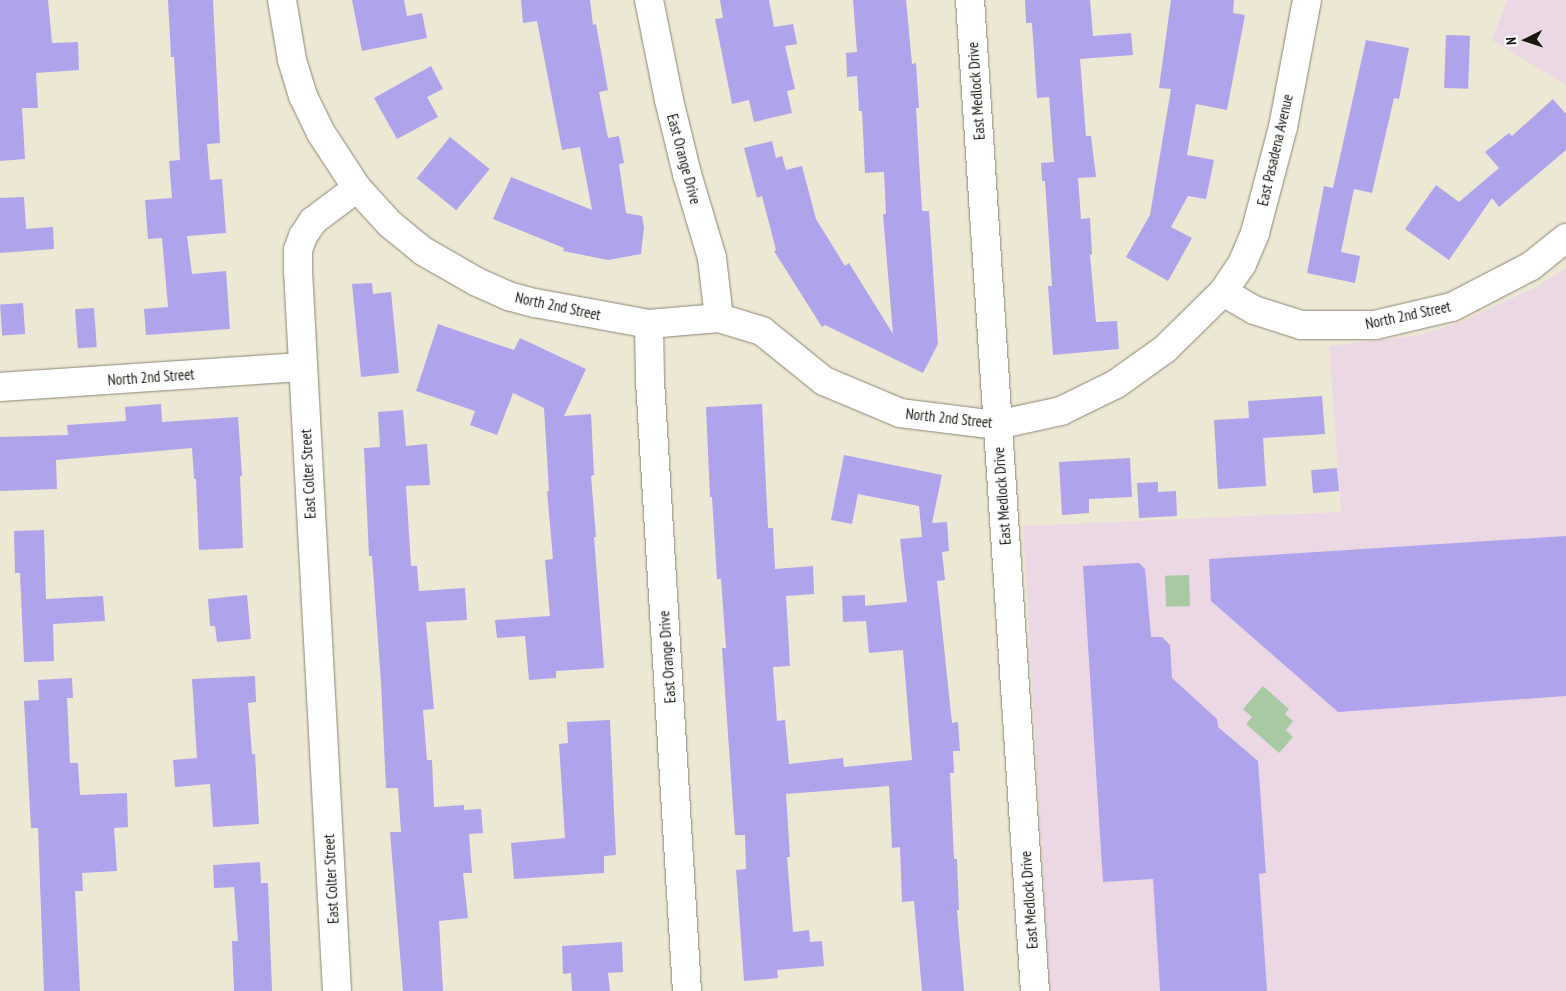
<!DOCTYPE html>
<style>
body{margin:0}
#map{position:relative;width:1566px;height:991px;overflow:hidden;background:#ede8d4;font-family:"PT Sans Narrow",sans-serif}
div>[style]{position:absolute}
.commercial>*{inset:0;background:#ecd7e5}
.green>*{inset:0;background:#a7caa3;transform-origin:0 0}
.building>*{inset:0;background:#afa3eb;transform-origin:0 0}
.roads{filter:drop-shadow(0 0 1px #898573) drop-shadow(0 0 1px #898573)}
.minor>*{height:28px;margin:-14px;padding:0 14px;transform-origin:14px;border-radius:14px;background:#fff}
span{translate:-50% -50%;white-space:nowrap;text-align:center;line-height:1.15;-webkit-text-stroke:4px #fff;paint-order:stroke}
.street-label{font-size:15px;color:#17160f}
.north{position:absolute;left:1501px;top:15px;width:50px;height:50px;-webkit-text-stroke:4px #fff;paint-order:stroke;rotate:266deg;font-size:14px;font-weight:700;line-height:20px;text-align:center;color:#17160f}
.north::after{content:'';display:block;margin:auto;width:18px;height:22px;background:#17160f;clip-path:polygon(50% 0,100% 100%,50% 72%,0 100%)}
</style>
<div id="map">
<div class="commercial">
<i style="clip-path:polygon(1507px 0,1566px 0,1566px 85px,1492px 40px)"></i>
<i style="clip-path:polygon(1566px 268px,1566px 991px,1050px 991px,1023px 526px,1341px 512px,1329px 346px,1421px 335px,1463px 321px,1510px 299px,1536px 287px)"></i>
</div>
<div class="green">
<i style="left:1189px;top:575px;width:31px;height:24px;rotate:88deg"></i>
<i style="clip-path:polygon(1263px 686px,1289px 709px,1285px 714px,1293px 721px,1286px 730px,1293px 737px,1279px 753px,1246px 724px,1252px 717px,1243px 709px)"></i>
</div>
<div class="building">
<i style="clip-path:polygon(0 0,48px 0,52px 43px,78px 42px,79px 70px,36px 73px,38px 108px,22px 108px,25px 159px,0 161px)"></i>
<i style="clip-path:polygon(168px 0,213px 0,220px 143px,207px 144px,210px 180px,222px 179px,226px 233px,187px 236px,192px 274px,226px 271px,230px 329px,146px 335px,144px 309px,168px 307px,162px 238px,148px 239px,145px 200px,172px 198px,169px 161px,180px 160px,174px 57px,171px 57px)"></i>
<i style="clip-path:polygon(352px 0,404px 0,407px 16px,422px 13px,427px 38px,362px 51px)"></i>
<i style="clip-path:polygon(521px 0,590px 0,593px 25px,596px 24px,608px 90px,599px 92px,608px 138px,619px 136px,624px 163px,619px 164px,626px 213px,642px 216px,644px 227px,641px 254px,608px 260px,563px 251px,564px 248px,493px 219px,511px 177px,592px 210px,580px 147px,562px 150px,537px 21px,523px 23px)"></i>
<i style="clip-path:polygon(720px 0,769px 0,774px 27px,793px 24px,797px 44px,785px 46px,795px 89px,787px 91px,792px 113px,754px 122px,749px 100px,732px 104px,715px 19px,723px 18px)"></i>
<i style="clip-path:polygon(853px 0,906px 0,912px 64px,916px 63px,919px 108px,916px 108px,922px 211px,929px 211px,938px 344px,923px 373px,825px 325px,822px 327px,774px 251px,776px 250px,762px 196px,757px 198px,744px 148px,772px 141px,776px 158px,782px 156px,786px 170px,802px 166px,816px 219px,845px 266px,849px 263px,893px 334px,883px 214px,886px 214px,884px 172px,865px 173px,862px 111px,859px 111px,857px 76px,847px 77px,846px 53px,857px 52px)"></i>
<i style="clip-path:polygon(1025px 0,1090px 0,1093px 36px,1131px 33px,1133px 55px,1080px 59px,1086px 136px,1091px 136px,1096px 177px,1078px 178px,1081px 219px,1090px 218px,1092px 254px,1090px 255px,1096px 322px,1117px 321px,1119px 349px,1053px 355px,1048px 286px,1052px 286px,1045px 181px,1042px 181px,1041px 163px,1054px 162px,1049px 97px,1037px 98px,1032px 23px,1026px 23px)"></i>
<i style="clip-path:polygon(1171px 0,1234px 0,1233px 13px,1245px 15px,1227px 110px,1196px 104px,1187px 155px,1214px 160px,1206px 199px,1188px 196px,1171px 227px,1192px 238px,1168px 281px,1126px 257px,1150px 215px,1171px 89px,1159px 88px)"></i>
<i style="left:1446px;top:35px;width:24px;height:53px;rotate:2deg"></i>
<i style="clip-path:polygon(1366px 40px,1409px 48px,1399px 99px,1394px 98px,1372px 193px,1354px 189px,1341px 252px,1360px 256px,1355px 283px,1307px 273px,1324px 186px,1333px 188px)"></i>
<i style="clip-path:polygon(431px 66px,443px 89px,427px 97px,438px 117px,397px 139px,374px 98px)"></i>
<i style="clip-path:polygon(1553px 99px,1566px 114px,1566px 150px,1499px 207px,1492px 198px,1449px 260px,1405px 229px,1436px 185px,1459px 202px,1499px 168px,1485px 152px,1509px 133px,1512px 136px)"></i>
<i style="left:450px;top:137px;width:51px;height:53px;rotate:39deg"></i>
<i style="clip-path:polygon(24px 197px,26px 229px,53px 227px,54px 249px,0 253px,0 198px)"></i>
<i style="clip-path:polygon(372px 283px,373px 294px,391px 292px,399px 373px,361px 377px,352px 284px)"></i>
<i style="left:23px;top:303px;width:31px;height:23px;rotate:86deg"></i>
<i style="left:94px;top:308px;width:39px;height:19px;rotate:86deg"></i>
<i style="clip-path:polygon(438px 324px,514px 350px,520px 338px,586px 369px,564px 416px,591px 414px,594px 475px,591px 476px,596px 537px,594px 537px,604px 668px,556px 671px,556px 678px,529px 680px,525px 636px,497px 638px,495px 620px,550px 616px,545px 560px,553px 559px,547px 491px,549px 491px,544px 408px,513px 393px,497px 435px,470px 425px,475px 411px,416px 391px)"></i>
<i style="clip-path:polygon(1322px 396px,1325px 434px,1263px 438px,1266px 486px,1218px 489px,1214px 420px,1249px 418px,1248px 401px)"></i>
<i style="clip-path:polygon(161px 404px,162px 422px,238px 417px,242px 476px,240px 476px,243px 548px,199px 550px,196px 479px,194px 479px,192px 448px,56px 460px,57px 489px,0 491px,0 437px,68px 435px,67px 425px,126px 421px,125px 407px)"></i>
<i style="clip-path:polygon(762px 404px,768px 528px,773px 528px,775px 569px,813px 566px,814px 594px,786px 596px,790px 666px,773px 667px,777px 721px,785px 720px,789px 764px,843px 758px,844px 767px,912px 760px,903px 650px,869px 653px,866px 621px,843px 622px,842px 596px,865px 595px,865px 606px,907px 602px,900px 539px,922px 537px,919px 506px,858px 494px,852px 524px,831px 520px,844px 455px,942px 475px,932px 523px,947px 522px,949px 551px,942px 552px,945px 580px,937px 581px,952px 723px,958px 722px,960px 751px,953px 751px,954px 773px,950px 773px,954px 859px,957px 859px,959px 910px,957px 910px,964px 991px,922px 991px,914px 901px,902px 902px,900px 847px,892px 848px,889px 786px,786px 794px,790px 857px,787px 857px,793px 932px,809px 930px,810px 942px,822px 941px,824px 966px,777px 970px,778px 978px,744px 981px,736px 870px,746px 869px,745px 835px,735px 835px,722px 648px,726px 648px,721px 579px,717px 579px,712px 497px,710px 497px,706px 407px)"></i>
<i style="clip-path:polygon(403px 410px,406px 446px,427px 444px,430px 485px,406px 486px,411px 566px,417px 566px,419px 591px,465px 588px,467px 620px,426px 622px,434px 709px,423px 710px,427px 760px,432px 760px,434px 807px,464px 805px,464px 810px,481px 809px,483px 833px,469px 834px,472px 873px,463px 873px,468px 918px,439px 921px,443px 991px,403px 991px,390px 832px,401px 832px,398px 788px,386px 788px,381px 683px,372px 556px,369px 556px,364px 448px,380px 447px,378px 412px)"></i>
<i style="clip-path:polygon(1130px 458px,1132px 497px,1089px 499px,1089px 513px,1062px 515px,1059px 462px)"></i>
<i style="left:1337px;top:468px;width:23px;height:26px;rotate:85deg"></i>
<i style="clip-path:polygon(1158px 482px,1158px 492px,1176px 491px,1177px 516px,1139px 518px,1137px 483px)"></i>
<i style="clip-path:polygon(44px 530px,46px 599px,103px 596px,105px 621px,53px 624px,54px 661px,24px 662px,20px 573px,15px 573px,14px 531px)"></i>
<i style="clip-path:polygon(1566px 536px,1566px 696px,1338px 712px,1211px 601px,1209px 559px)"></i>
<i style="clip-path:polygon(1139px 563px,1145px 569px,1151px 637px,1162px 637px,1170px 645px,1172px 678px,1217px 719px,1218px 727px,1258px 761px,1266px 873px,1259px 874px,1267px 991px,1160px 991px,1153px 879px,1103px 882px,1083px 566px)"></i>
<i style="clip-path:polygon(247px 595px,251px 639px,217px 642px,215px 626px,210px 626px,208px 599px)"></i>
<i style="clip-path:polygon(255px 676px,256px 702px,248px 703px,252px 754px,255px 754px,259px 824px,213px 827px,210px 784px,175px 787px,173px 760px,197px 758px,192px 679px)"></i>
<i style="clip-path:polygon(72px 678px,73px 698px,67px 698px,70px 763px,78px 763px,80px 795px,127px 793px,128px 827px,114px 828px,117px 871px,82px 873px,83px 891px,75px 891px,80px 991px,44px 991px,38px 828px,31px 828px,24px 701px,39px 700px,38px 680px)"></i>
<i style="clip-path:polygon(610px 720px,616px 855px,604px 856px,604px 873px,514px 879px,511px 843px,565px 838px,559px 744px,568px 743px,567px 722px)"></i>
<i style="clip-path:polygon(260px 862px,261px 883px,268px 883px,272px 991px,234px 991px,232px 941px,238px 941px,234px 887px,214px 888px,213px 865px)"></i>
<i style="clip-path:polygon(622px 942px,623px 972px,608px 973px,610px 991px,572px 991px,571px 973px,563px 974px,562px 946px)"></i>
</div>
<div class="roads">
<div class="minor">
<i style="left:282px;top:0;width:61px;rotate:80.5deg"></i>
<i style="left:292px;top:60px;width:38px;rotate:73deg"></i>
<i style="left:303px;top:96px;width:41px;rotate:64.1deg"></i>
<i style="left:321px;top:133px;width:66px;rotate:56.8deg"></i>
<i style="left:357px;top:188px;width:49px;rotate:47.5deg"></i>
<i style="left:390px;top:224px;width:43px;rotate:39.3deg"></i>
<i style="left:423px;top:251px;width:62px;rotate:29.9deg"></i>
<i style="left:477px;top:282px;width:34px;rotate:24deg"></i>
<i style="left:508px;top:296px;width:28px;rotate:15deg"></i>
<i style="left:535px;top:303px;width:116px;rotate:10.4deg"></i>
<i style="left:649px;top:324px;width:70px;rotate:-4.9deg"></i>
<i style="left:719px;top:318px;width:45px;rotate:16.8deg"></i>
<i style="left:762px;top:331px;width:80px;rotate:38.9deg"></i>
<i style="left:824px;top:381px;width:82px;rotate:22.8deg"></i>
<i style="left:900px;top:413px;width:98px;rotate:7.1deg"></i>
<i style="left:997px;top:425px;width:66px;rotate:-12.3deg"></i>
<i style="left:1061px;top:411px;width:61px;rotate:-26.1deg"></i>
<i style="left:1116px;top:384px;width:60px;rotate:-35.5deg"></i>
<i style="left:1165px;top:349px;width:81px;rotate:-44.5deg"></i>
<i style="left:1223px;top:292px;width:36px;rotate:30deg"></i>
<i style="left:1254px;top:310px;width:49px;rotate:17.7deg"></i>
<i style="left:1301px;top:325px;width:74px"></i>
<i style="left:1375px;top:325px;width:79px;rotate:-13.2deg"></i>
<i style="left:1452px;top:307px;width:89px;rotate:-27.4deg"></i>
<i style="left:1531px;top:266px;width:45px;rotate:-38.7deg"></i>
<i style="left:649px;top:0;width:102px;rotate:78.7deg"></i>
<i style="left:669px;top:100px;width:76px;rotate:76.3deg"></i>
<i style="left:687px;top:174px;width:88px;rotate:73.4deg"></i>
<i style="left:712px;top:258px;width:60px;rotate:83.3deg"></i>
<i style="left:970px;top:0;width:993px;rotate:86.25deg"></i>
<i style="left:1223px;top:292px;width:34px;rotate:-56deg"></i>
<i style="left:1242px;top:264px;width:34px;rotate:-67deg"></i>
<i style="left:1255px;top:233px;width:110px;rotate:-75.2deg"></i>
<i style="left:1283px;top:127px;width:129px;rotate:-79.3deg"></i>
<i style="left:649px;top:324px;width:57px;rotate:89deg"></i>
<i style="left:650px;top:381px;width:611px;rotate:86.53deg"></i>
<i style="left:0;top:387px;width:303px;rotate:-3.8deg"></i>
<i style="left:337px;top:991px;width:722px;rotate:-93.1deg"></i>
<i style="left:298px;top:270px;width:20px;rotate:-90deg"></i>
<i style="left:298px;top:250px;width:15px;rotate:-70deg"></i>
<i style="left:303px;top:236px;width:18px;rotate:-56deg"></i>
<i style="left:313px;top:221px;width:55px;rotate:-36.9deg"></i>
</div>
</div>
<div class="street-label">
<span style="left:976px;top:91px;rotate:-94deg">East Medlock Drive</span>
<span style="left:1275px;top:150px;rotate:-77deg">East Pasadena Avenue</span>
<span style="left:684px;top:159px;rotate:75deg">East Orange Drive</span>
<span style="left:558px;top:306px;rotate:12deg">North 2nd Street</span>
<span style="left:1408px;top:315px;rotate:-12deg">North 2nd Street</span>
<span style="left:151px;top:377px;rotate:-4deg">North 2nd Street</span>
<span style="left:949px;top:418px;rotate:6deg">North 2nd Street</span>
<span style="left:308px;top:474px;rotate:-93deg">East Colter Street</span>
<span style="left:1002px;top:496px;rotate:-94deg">East Medlock Drive</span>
<span style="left:667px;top:657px;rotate:-94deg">East Orange Drive</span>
<span style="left:331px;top:879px;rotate:-93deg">East Colter Street</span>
<span style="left:1029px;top:900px;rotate:-94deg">East Medlock Drive</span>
</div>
<div class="north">N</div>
</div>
